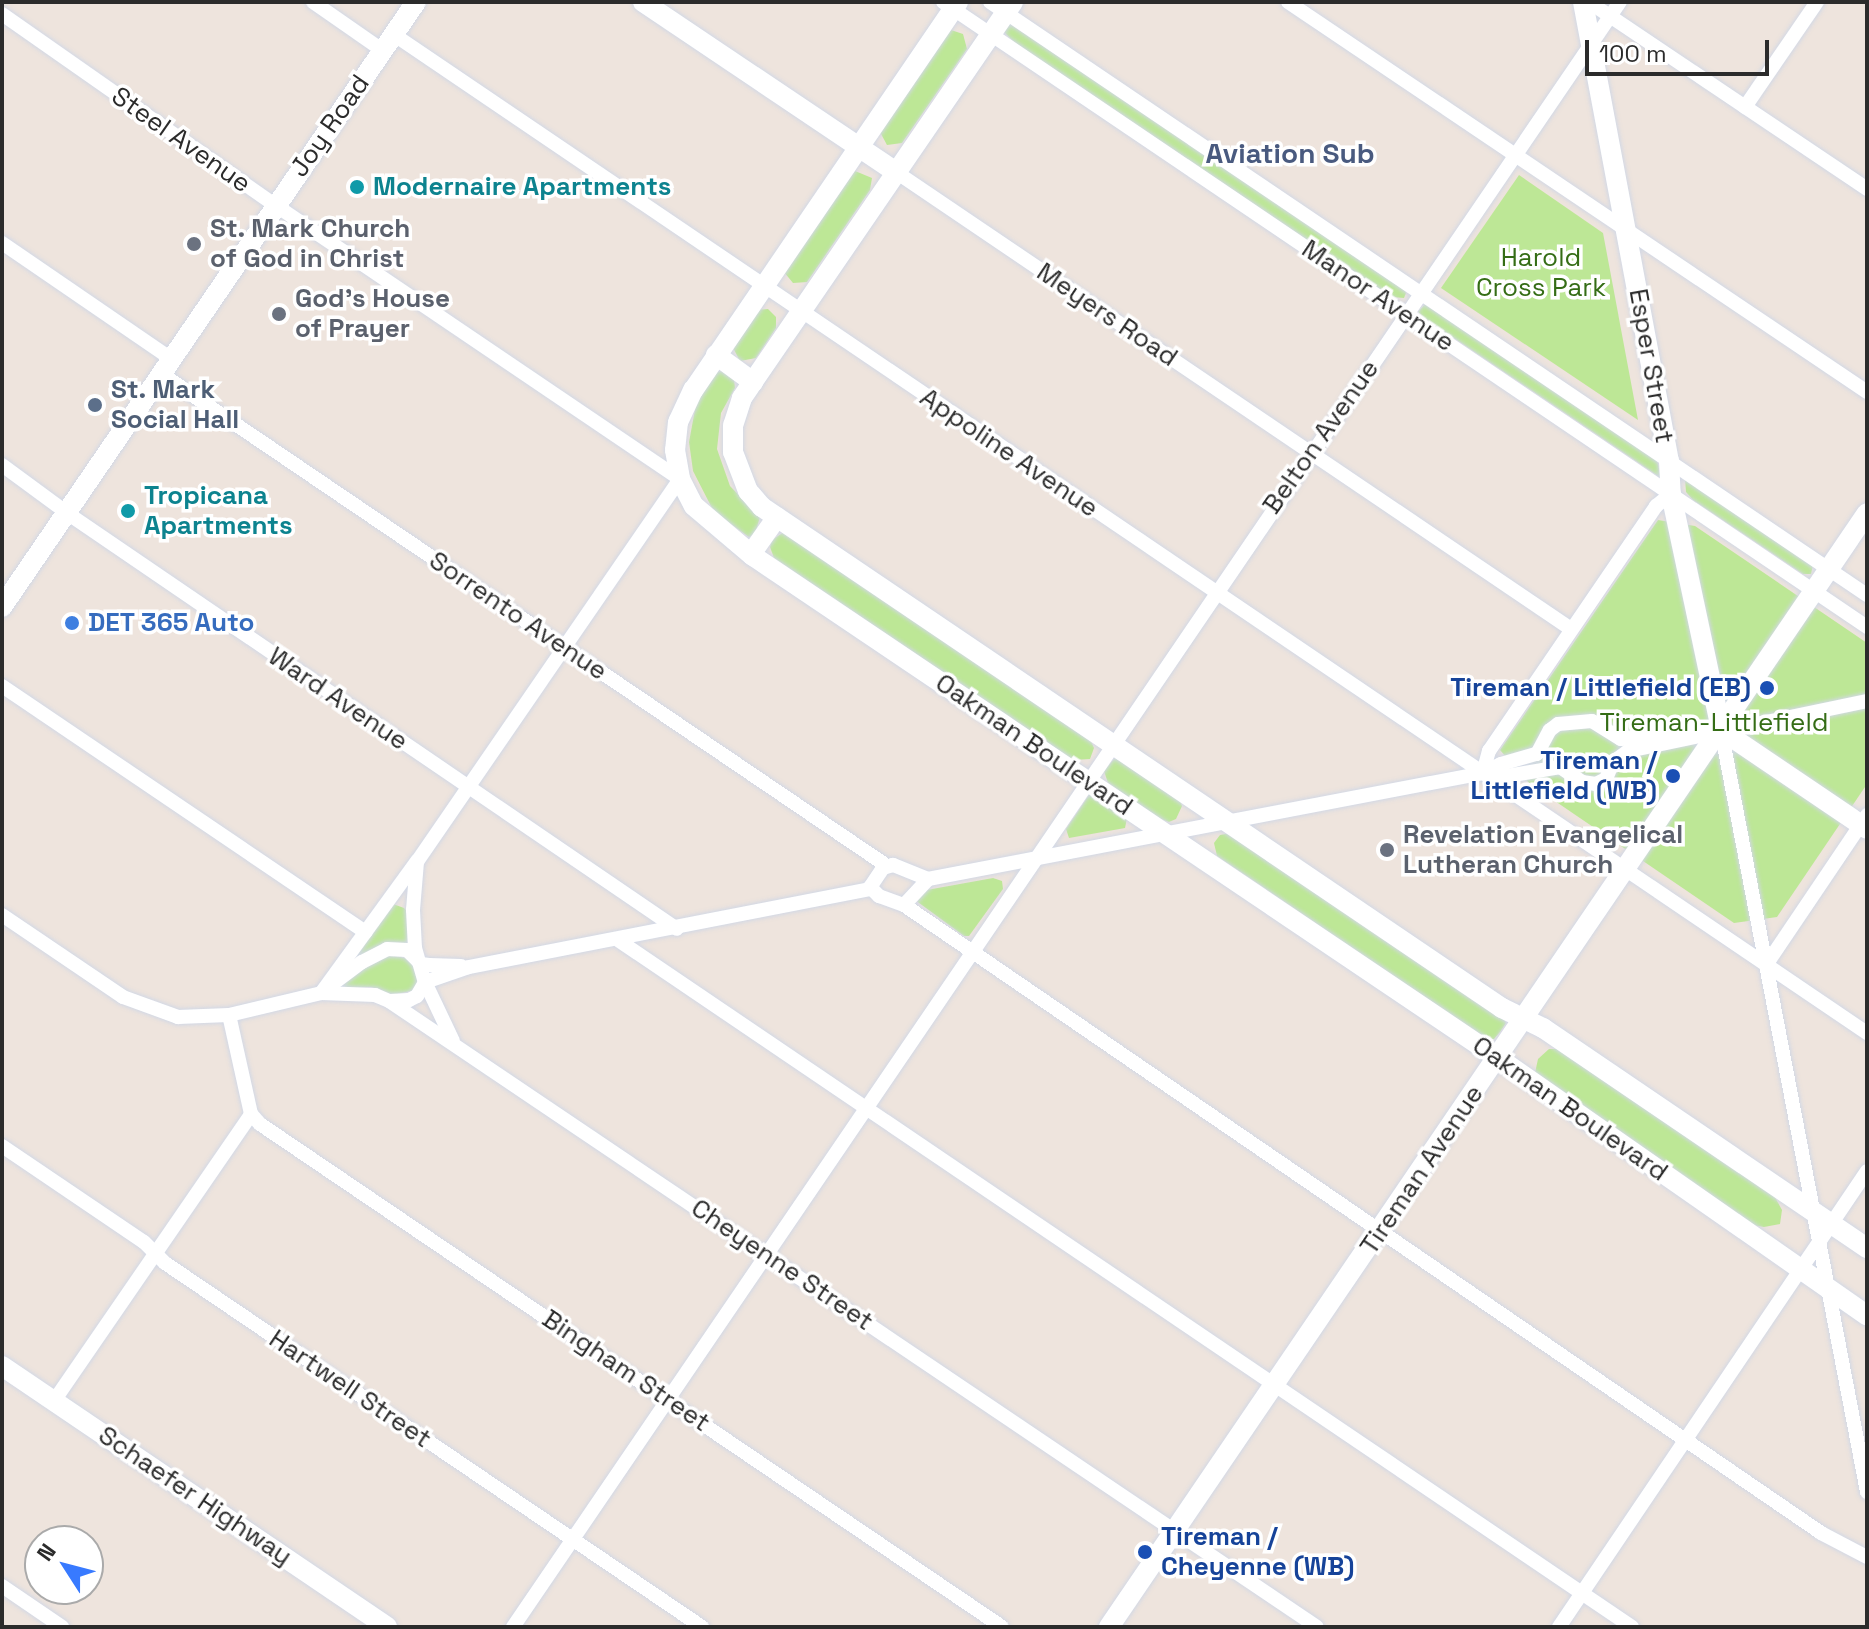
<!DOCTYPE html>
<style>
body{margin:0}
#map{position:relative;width:1869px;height:1629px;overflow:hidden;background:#eee4dd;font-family:"Space Grotesk",sans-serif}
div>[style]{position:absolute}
.green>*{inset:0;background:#bde796}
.roads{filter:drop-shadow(0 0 2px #d2d8e5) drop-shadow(0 0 2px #d2d8e5)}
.street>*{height:14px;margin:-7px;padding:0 7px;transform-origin:7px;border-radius:7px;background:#fff}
.secondary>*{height:20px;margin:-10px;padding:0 10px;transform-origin:10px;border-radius:10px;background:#fff}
.dots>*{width:22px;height:22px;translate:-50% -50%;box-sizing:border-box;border:4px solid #fff;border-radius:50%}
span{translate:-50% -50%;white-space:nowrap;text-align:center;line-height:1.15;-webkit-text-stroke:7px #fff;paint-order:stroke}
.street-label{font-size:26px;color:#2b2b2b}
.culture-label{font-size:26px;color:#0d838f;font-weight:700}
.left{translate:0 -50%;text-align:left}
.worship-label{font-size:26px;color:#5b616d;font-weight:700}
.park-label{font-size:26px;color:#356d16}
.service-label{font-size:26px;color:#4e5e75;font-weight:700}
.shop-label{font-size:26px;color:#366cbe;font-weight:700}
.transit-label{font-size:26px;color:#164399;font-weight:700}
.right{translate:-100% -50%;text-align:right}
.neighbourhood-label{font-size:28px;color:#495a7f;font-weight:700}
.frame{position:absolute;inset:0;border:4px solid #2b2b2b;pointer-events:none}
.north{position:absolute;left:24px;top:1525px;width:80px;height:80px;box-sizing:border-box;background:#fff;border:2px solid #aaa;border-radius:50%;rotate:306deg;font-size:22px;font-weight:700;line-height:32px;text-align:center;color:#2b2b2b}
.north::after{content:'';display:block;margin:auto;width:28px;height:36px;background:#387aff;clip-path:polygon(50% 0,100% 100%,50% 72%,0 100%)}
.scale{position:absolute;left:1585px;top:40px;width:184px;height:36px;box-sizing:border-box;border:4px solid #2b2b2b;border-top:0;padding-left:10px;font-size:24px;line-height:28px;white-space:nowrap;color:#2b2b2b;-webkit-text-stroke:6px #fff;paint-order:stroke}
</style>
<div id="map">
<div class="green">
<i style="clip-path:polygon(1010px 24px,1403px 287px,1406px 293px,1404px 298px,1392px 297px,1015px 43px,1003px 31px)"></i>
<i style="clip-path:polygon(951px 30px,963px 34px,967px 49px,902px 143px,887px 145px,880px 132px)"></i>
<i style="clip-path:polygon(855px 171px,872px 178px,870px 190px,807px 282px,793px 283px,784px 272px)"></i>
<i style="clip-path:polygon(1519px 175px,1603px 233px,1638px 420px,1441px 288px)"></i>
<i style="clip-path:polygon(1426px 303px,1657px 460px,1661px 478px,1423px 317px,1418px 312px)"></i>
<i style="clip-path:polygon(768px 309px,776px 317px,776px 328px,756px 358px,740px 361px,732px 346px,757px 310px)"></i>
<i style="clip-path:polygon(724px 371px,734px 379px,735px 388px,721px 413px,717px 449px,730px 486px,760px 517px,755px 534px,749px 537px,714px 512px,693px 471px,689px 442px,696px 404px,714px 372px)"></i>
<i style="clip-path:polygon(1685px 478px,1813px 565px,1811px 574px,1803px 574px,1693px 500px,1686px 492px)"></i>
<i style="clip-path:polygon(1658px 520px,1695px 526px,1867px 643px,1867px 784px,1777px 917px,1734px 923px,1530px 784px,1500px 750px)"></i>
<i style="clip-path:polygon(784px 532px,1090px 739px,1094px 748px,1090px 759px,1073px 760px,774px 558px,770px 547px,772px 540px)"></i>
<i style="clip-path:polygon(1114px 759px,1122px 760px,1179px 798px,1182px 806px,1176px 819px,1169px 822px,1161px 819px,1108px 783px,1104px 771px)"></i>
<i style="clip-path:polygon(1089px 795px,1096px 796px,1127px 818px,1125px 828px,1069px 838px,1066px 829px)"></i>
<i style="clip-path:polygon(1231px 833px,1503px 1017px,1506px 1023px,1500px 1032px,1494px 1039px,1488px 1040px,1217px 856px,1214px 843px,1220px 835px)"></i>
<i style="clip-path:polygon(993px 878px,1002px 881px,1003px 889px,969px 936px,964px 936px,915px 900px,921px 891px)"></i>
<i style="clip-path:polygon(393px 904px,404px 908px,408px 913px,411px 943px,348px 966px)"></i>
<i style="clip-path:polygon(393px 955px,412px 960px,419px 982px,415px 990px,393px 995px,371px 987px,341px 989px,341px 983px,381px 958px)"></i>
<i style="clip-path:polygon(1549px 1049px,1563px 1049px,1771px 1190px,1782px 1210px,1780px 1224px,1764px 1227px,1752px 1225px,1535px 1073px,1538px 1059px)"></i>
</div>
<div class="roads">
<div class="street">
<i style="left:313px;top:2px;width:84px;rotate:34.8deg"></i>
<i style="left:943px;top:2px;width:1116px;rotate:34.07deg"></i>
<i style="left:990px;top:2px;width:1059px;rotate:34.07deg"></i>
<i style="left:1288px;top:2px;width:698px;rotate:33.96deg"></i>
<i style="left:1589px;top:2px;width:335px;rotate:33.9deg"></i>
<i style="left:2px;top:14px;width:333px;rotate:35deg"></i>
<i style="left:275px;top:205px;width:489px;rotate:34.1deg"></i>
<i style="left:680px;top:479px;width:464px;rotate:124.5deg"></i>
<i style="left:417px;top:861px;width:163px;rotate:126deg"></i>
<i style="left:393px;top:34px;width:1781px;rotate:34.13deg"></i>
<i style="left:1745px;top:107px;width:127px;rotate:-55.6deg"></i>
<i style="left:896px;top:172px;width:815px;rotate:34.1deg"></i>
<i style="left:2px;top:243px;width:204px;rotate:34.4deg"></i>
<i style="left:160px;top:373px;width:878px;rotate:34.14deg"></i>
<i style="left:2px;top:465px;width:81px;rotate:36.4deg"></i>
<i style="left:67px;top:513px;width:738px;rotate:34.29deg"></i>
<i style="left:2px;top:686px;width:439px;rotate:34.1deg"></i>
<i style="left:1721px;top:730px;width:776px;rotate:79.15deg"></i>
<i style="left:1483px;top:773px;width:23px;rotate:-75deg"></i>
<i style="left:1489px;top:751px;width:297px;rotate:-55.7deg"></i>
<i style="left:1656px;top:506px;width:19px;rotate:-39deg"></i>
<i style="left:1487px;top:774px;width:20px;rotate:6deg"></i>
<i style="left:1507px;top:776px;width:54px;rotate:-9.6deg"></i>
<i style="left:1560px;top:767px;width:27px;rotate:34deg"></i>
<i style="left:1582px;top:782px;width:14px;rotate:8deg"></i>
<i style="left:1596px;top:784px;width:11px;rotate:-27deg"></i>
<i style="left:1606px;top:779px;width:18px;rotate:-68deg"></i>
<i style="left:1613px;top:762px;width:19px;rotate:-36deg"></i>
<i style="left:1628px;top:751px;width:244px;rotate:-11.8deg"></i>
<i style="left:417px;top:862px;width:48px;rotate:94.8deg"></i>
<i style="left:413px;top:910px;width:38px;rotate:87deg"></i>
<i style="left:415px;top:948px;width:35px;rotate:74deg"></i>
<i style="left:425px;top:982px;width:65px;rotate:64.6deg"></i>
<i style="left:928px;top:879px;width:38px;rotate:-158deg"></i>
<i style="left:893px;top:865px;width:10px;rotate:163deg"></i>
<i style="left:883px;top:868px;width:23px;rotate:124deg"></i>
<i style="left:870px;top:887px;width:13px;rotate:45deg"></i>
<i style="left:879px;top:896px;width:27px;rotate:20deg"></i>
<i style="left:904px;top:905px;width:35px;rotate:-47deg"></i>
<i style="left:928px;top:879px;width:565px;rotate:-10.81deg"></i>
<i style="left:1483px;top:773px;width:20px;rotate:-27deg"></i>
<i style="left:1501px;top:764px;width:37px;rotate:-16deg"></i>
<i style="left:1537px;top:754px;width:27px;rotate:-62deg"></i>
<i style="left:1550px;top:730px;width:10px;rotate:-37deg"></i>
<i style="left:1558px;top:724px;width:34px;rotate:-5deg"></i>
<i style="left:1592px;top:721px;width:34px;rotate:32deg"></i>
<i style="left:1621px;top:739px;width:65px;rotate:-8.9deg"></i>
<i style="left:1685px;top:729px;width:36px;rotate:2deg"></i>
<i style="left:904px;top:905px;width:1111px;rotate:34.4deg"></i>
<i style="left:1821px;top:1533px;width:52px;rotate:27.6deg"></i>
<i style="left:2px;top:915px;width:146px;rotate:34.1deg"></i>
<i style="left:123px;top:997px;width:59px;rotate:20deg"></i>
<i style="left:178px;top:1017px;width:51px;rotate:-2.2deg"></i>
<i style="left:229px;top:1015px;width:95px;rotate:-13.4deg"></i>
<i style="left:321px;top:993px;width:54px;rotate:2.1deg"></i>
<i style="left:375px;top:995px;width:15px;rotate:23deg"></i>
<i style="left:389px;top:1001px;width:1119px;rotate:34deg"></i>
<i style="left:618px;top:940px;width:1225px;rotate:34.12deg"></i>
<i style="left:1766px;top:965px;width:181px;rotate:-56deg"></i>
<i style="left:334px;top:983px;width:35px;rotate:-37deg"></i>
<i style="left:362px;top:962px;width:28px;rotate:-27deg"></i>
<i style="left:387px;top:949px;width:20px;rotate:3deg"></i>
<i style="left:407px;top:950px;width:20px;rotate:45deg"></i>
<i style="left:421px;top:964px;width:8px;rotate:7deg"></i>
<i style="left:429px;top:965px;width:32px;rotate:2deg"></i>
<i style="left:390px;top:1001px;width:19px;rotate:-3deg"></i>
<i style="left:409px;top:1000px;width:9px;rotate:-27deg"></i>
<i style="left:417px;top:996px;width:16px;rotate:-60deg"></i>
<i style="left:425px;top:982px;width:46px;rotate:-18.8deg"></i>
<i style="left:469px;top:967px;width:409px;rotate:-11deg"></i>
<i style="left:251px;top:1114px;width:13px;rotate:48deg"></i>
<i style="left:260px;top:1124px;width:896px;rotate:34.13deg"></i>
<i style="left:2px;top:1146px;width:171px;rotate:34.1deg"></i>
<i style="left:144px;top:1242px;width:30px;rotate:45deg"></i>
<i style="left:165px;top:1263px;width:649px;rotate:34.13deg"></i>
<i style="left:54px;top:1401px;width:348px;rotate:-55.5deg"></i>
<i style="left:251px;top:1114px;width:101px;rotate:-102.5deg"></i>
<i style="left:2px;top:1586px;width:73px;rotate:34.3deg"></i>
<i style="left:513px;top:1627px;width:1966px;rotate:-55.74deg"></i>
<i style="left:1559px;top:1627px;width:550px;rotate:-55.96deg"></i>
</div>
<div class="secondary">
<i style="left:643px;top:2px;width:305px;rotate:33.9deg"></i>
<i style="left:958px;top:2px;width:470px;rotate:124.3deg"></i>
<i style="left:693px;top:390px;width:35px;rotate:115deg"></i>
<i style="left:678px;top:422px;width:28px;rotate:96deg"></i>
<i style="left:675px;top:450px;width:29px;rotate:80deg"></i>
<i style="left:680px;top:479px;width:30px;rotate:63deg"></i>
<i style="left:694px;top:506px;width:77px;rotate:40.3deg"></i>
<i style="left:753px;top:556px;width:898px;rotate:33.97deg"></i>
<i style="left:1498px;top:1058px;width:450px;rotate:34.9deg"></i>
<i style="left:1013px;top:2px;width:480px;rotate:124.4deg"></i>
<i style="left:742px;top:398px;width:28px;rotate:108deg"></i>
<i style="left:733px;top:425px;width:27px;rotate:90deg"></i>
<i style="left:733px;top:452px;width:42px;rotate:69deg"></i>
<i style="left:748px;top:491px;width:21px;rotate:49deg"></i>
<i style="left:762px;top:507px;width:894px;rotate:34.1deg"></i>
<i style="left:1502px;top:1008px;width:46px;rotate:26deg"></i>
<i style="left:1543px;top:1028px;width:392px;rotate:34.2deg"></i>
<i style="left:1583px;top:2px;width:467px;rotate:79.4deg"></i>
<i style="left:1669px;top:461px;width:33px;rotate:87deg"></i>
<i style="left:1671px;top:494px;width:241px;rotate:78deg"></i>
<i style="left:716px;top:355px;width:46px;rotate:36.1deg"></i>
<i style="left:751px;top:554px;width:45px;rotate:-54.9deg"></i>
<i style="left:2px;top:607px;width:733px;rotate:-55.62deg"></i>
<i style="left:1721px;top:730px;width:176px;rotate:34.1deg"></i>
<i style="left:2px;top:1366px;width:465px;rotate:34.1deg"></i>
<i style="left:1109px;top:1627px;width:1347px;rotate:-55.77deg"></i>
</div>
</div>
<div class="dots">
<i style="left:357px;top:187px;background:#0f9aa8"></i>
<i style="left:194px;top:244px;background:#6b7280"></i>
<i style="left:279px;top:314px;background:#6b7280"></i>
<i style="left:95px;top:405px;background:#5c6f8a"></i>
<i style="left:128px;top:511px;background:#0f9aa8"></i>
<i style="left:72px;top:623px;background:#3f7fe0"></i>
<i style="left:1767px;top:688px;background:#1a4fb4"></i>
<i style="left:1673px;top:776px;background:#1a4fb4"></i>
<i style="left:1387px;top:850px;background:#6b7280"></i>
<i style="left:1145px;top:1552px;background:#1a4fb4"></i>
</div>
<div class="street-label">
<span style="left:330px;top:126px;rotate:-55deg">Joy Road</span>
<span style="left:181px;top:140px;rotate:35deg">Steel Avenue</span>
<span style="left:1378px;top:296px;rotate:34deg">Manor Avenue</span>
<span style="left:1107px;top:315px;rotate:34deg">Meyers Road</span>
<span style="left:1651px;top:366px;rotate:80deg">Esper Street</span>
<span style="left:1321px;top:437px;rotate:-55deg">Belton Avenue</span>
<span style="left:1009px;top:453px;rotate:34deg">Appoline Avenue</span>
<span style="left:518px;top:616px;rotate:34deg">Sorrento Avenue</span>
<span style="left:338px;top:699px;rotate:34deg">Ward Avenue</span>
<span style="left:1034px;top:745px;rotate:34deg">Oakman Boulevard</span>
<span style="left:1570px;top:1109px;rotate:35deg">Oakman Boulevard</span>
<span style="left:1422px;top:1170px;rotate:-56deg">Tireman Avenue</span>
<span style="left:782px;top:1265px;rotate:34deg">Cheyenne Street</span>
<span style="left:626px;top:1371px;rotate:34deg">Bingham Street</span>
<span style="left:350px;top:1389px;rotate:34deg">Hartwell Street</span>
<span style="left:195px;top:1496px;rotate:34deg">Schaefer Highway</span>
</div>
<div class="culture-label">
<span class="left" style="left:373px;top:187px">Modernaire Apartments</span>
<span class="left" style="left:144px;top:511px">Tropicana<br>Apartments</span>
</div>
<div class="worship-label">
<span class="left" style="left:210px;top:244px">St. Mark Church<br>of God in Christ</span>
<span class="left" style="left:295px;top:314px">God's House<br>of Prayer</span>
<span class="left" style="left:1403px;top:850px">Revelation Evangelical<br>Lutheran Church</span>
</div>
<div class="park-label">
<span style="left:1541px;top:273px">Harold<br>Cross Park</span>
<span style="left:1714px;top:723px">Tireman-Littlefield</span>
</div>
<div class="service-label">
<span class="left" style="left:111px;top:405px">St. Mark<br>Social Hall</span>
</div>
<div class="shop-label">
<span class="left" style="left:88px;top:623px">DET 365 Auto</span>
</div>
<div class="transit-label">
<span class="right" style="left:1751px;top:688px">Tireman / Littlefield (EB)</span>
<span class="right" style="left:1657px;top:776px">Tireman /<br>Littlefield (WB)</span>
<span class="left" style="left:1161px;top:1552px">Tireman /<br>Cheyenne (WB)</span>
</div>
<div class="neighbourhood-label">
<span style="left:1290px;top:153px">Aviation Sub</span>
</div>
<div class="frame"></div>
<div class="north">N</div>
<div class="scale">100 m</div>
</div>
